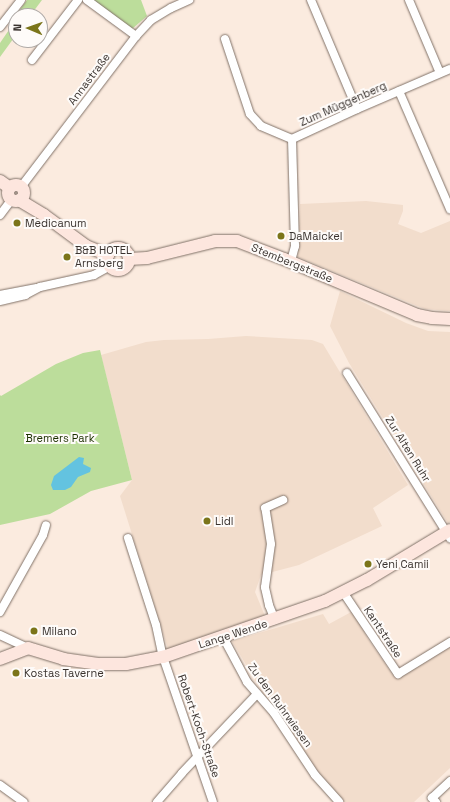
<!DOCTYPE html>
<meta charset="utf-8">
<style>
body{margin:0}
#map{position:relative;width:450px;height:802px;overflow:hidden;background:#fbebdf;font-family:"Space Grotesk",sans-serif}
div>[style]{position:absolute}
.built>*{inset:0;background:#f2ddcc}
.green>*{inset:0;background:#bcdd9b}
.water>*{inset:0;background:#63c3e0}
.roads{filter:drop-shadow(0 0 1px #817268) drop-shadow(0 0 1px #817268)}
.street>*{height:8px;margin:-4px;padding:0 4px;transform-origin:4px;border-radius:4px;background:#fff}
.secondary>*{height:12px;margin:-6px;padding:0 6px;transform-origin:6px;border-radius:6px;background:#fde6de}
.secondary>.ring{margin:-6px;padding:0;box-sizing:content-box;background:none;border:12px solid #fde6de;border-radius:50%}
.dots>*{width:11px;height:11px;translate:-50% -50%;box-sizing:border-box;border:2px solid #fefbf9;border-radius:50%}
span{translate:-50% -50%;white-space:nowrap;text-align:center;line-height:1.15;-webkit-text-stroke:4px #fefbf9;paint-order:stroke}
.street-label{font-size:11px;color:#3a332f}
.poi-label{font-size:11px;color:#3a332f}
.left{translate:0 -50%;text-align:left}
.park-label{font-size:11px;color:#1c3000}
.north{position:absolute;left:8px;top:8px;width:40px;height:40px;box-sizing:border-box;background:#fefbf9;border:1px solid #b0aba8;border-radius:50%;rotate:272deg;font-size:11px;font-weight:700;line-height:16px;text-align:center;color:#3a332f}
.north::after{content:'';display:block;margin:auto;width:14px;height:18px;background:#7b751a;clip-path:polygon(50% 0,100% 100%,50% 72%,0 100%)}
</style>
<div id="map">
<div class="built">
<i style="clip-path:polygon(366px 201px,403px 205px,403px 211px,398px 224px,421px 233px,450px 221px,450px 311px,425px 309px,298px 257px,300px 204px)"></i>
<i style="clip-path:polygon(340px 291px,406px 323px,428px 331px,450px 332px,450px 522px,448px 523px,349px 363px,330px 326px)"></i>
<i style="clip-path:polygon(246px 336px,312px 340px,323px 344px,408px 485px,373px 508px,382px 526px,299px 565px,261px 575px,255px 592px,265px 616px,168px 649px,120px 496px,132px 480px,101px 355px,146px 342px,164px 340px,208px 339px)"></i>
<i style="clip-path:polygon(353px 611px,368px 639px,395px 678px,399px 678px,450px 646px,450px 768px,414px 802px,344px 802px,319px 773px,264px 695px,232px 641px,323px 614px,329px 624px)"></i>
</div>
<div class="green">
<i style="clip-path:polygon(27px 0,42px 0,30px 16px,16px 16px,16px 35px,0 57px,0 43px,13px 24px,13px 19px)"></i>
<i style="clip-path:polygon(93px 0,141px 0,147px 16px,132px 29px)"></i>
<i style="clip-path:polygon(100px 350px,132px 480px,91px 491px,50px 514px,0 525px,0 395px,1px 396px,56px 364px,83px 353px)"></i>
</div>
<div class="water">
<i style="clip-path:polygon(79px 457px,84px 458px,83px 464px,91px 468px,90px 472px,78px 477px,71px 487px,65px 490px,53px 490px,51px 485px,54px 476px)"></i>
</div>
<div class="roads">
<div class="street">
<i style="left:87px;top:0;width:61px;rotate:36.3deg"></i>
<i style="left:311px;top:0;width:118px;rotate:67.1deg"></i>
<i style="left:409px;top:0;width:79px;rotate:67deg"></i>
<i style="left:0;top:27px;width:34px;rotate:-52deg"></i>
<i style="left:225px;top:39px;width:79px;rotate:71.6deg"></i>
<i style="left:250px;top:114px;width:16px;rotate:47deg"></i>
<i style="left:261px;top:126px;width:34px;rotate:23deg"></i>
<i style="left:32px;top:60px;width:76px;rotate:-52.5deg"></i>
<i style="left:399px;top:91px;width:129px;rotate:66.6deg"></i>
<i style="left:21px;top:187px;width:190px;rotate:-52.7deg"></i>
<i style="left:136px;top:36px;width:22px;rotate:-47deg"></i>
<i style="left:151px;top:20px;width:23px;rotate:-31deg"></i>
<i style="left:171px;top:8px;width:20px;rotate:-24deg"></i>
<i style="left:0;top:215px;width:20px;rotate:-53deg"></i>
<i style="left:291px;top:261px;width:16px;rotate:-75deg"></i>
<i style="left:295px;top:246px;width:107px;rotate:-91.6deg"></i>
<i style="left:292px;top:139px;width:72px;rotate:-24.8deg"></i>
<i style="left:357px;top:109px;width:101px;rotate:-23.3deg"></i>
<i style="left:0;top:295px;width:36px;rotate:-11deg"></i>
<i style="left:0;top:301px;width:26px;rotate:-13deg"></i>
<i style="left:25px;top:295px;width:17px;rotate:-28deg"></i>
<i style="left:40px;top:287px;width:55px;rotate:-12.5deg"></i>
<i style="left:94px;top:275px;width:18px;rotate:-29deg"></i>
<i style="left:347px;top:373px;width:195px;rotate:58deg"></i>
<i style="left:128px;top:538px;width:91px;rotate:72.2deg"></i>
<i style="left:156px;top:625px;width:33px;rotate:78deg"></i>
<i style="left:163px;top:657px;width:153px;rotate:71deg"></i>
<i style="left:343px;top:592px;width:99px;rotate:56.1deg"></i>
<i style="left:398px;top:674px;width:61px;rotate:-31.6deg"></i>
<i style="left:0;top:612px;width:88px;rotate:-60.8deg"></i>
<i style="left:43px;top:535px;width:10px;rotate:-73deg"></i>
<i style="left:275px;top:620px;width:16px;rotate:-112deg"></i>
<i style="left:269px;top:605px;width:18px;rotate:-103deg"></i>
<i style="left:265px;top:587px;width:43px;rotate:-82.1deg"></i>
<i style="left:271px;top:544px;width:36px;rotate:-99deg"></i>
<i style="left:265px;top:508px;width:20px;rotate:-24deg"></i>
<i style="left:0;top:635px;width:31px;rotate:25deg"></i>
<i style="left:223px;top:637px;width:51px;rotate:61.9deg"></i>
<i style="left:247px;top:682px;width:41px;rotate:48.9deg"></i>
<i style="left:274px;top:713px;width:74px;rotate:56.5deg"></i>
<i style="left:315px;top:775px;width:36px;rotate:48deg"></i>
<i style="left:0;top:785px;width:29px;rotate:36deg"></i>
<i style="left:157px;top:802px;width:38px;rotate:-49deg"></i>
<i style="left:182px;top:773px;width:109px;rotate:-46.5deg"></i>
<i style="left:436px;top:802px;width:6px;rotate:-135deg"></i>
<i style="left:432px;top:798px;width:25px;rotate:-43deg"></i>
</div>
<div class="secondary">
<i style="left:0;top:181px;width:12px;rotate:35deg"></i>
<i class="ring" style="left:8px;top:185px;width:4px;height:4px"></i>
<i style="left:19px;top:200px;width:29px;rotate:31deg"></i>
<i style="left:44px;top:215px;width:52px;rotate:36.4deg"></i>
<i style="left:86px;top:246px;width:24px;rotate:22deg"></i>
<i class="ring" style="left:107px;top:248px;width:10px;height:10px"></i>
<i style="left:129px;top:259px;width:18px;rotate:-3deg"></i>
<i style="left:147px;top:258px;width:70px;rotate:-14deg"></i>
<i style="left:215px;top:241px;width:22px"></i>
<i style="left:237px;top:241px;width:50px;rotate:21deg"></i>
<i style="left:284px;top:259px;width:144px;rotate:22.8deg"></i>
<i style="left:417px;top:315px;width:15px;rotate:11deg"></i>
<i style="left:432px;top:318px;width:18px;rotate:3deg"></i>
<i style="left:0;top:659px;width:30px;rotate:-21deg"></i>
<i style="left:28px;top:648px;width:37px;rotate:17deg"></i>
<i style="left:63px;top:659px;width:37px;rotate:8deg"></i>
<i style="left:100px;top:664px;width:26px"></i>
<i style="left:126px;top:664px;width:38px;rotate:-11deg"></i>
<i style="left:163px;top:657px;width:171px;rotate:-19.1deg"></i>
<i style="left:325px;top:601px;width:47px;rotate:-26.6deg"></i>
<i style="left:367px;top:580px;width:97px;rotate:-31.1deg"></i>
</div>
</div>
<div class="dots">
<i style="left:17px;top:223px;background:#7b751a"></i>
<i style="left:281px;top:236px;background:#7b751a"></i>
<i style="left:67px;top:257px;background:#7b751a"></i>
<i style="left:207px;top:521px;background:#7b751a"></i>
<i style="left:368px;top:564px;background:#7b751a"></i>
<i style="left:34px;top:631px;background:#7b751a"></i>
<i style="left:16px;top:673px;background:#7b751a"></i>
</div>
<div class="street-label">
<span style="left:89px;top:79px;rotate:-53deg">Annastraße</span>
<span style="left:343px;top:104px;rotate:-24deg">Zum Müggenberg</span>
<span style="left:292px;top:263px;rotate:22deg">Stembergstraße</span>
<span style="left:408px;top:449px;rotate:58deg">Zur Alten Ruhr</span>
<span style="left:383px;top:632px;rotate:56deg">Kantstraße</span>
<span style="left:233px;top:634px;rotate:-18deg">Lange Wende</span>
<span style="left:280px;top:705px;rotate:54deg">Zu den Ruhrwiesen</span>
<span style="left:199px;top:726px;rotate:71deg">Robert-Koch-Straße</span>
</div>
<div class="poi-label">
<span class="left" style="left:25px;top:223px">Medicanum</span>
<span class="left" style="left:289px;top:236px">DaMaickel</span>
<span class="left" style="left:75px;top:257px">B&amp;B HOTEL<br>Arnsberg</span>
<span class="left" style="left:215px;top:521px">Lidl</span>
<span class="left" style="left:376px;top:564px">Yeni Camii</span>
<span class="left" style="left:42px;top:631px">Milano</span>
<span class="left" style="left:24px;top:673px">Kostas Taverne</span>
</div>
<div class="park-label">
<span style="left:60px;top:438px">Bremers Park</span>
</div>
<div class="north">N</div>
</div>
